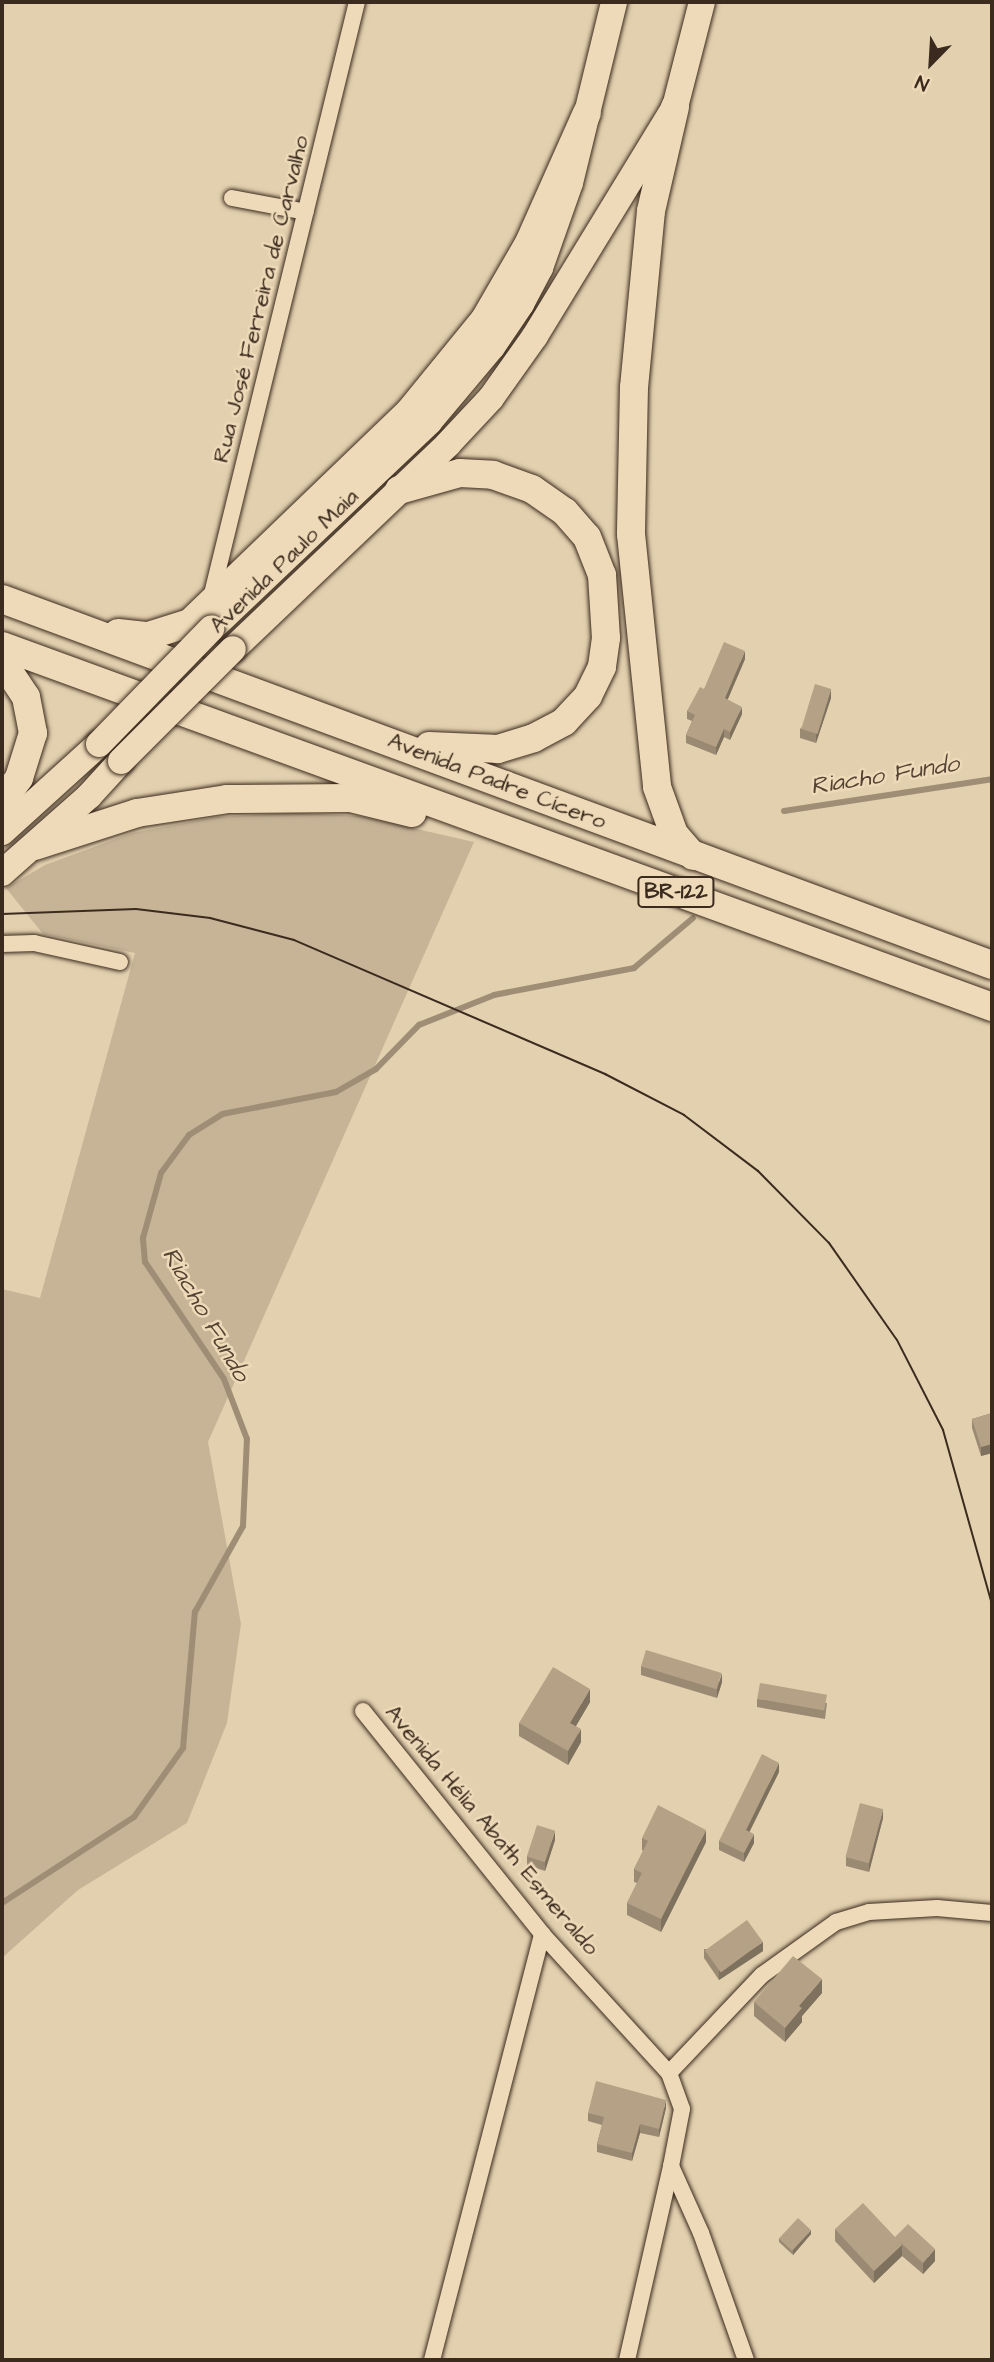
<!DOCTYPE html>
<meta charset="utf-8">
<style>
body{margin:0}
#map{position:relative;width:994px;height:2362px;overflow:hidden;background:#e3d0af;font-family:"Architects Daughter",sans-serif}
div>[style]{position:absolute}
.green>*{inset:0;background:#c7b497}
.stream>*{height:6px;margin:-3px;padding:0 3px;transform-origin:3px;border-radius:3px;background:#a08d75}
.roads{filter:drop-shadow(0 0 2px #3b2a1e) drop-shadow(0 0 2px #3b2a1e)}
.minor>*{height:16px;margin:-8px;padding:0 8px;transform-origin:8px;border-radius:8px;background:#eedab8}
.primary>*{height:26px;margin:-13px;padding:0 13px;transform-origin:13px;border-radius:13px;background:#eedab8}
.trunk>*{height:28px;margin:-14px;padding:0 14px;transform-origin:14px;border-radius:14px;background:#eedab8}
.tram>*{height:2px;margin:-1px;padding:0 1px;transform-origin:1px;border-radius:1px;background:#3b2a1e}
.bridges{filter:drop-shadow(0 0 2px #3b2a1e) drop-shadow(0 0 2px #3b2a1e)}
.primary-bridge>*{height:26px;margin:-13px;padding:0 13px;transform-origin:13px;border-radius:13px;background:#eedab8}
.wall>*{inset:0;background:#9b8a73}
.shaded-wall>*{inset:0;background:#7e715e}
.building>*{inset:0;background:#b4a186;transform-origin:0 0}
span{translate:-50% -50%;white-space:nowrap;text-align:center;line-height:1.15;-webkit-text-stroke:5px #eedab8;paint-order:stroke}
.shield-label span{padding:2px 5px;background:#eedab8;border:2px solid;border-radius:5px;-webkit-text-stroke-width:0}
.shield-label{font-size:21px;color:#3b2a1e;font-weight:700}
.street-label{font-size:23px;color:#3b2a1e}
.water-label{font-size:24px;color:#544334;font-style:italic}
.frame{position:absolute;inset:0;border:4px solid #3b2a1e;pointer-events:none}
.north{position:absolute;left:896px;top:28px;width:70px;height:70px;-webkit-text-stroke:5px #eedab8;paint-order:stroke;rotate:204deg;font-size:19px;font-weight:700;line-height:28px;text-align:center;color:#3b2a1e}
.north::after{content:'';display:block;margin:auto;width:24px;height:32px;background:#3b2a1e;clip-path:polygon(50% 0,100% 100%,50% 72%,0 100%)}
</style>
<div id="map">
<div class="green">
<i style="clip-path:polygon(295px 813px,360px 816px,474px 842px,208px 1442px,241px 1624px,227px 1723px,187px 1823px,78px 1890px,2px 1958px,2px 1289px,40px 1298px,135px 953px,43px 934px,6px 888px,45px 865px,132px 833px,216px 817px)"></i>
</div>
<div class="stream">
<i style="left:784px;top:811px;width:210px;rotate:-8.7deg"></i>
<i style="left:2px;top:1903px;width:158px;rotate:-33.1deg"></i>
<i style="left:134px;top:1817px;width:85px;rotate:-54.6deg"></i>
<i style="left:183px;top:1748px;width:137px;rotate:-85deg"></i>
<i style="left:195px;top:1612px;width:98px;rotate:-60.8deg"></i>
<i style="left:243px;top:1526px;width:87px;rotate:-87.4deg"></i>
<i style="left:247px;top:1439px;width:64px;rotate:-111deg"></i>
<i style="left:224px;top:1379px;width:141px;rotate:-124deg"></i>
<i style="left:145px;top:1262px;width:24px;rotate:-95deg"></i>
<i style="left:143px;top:1238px;width:67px;rotate:-74.5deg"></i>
<i style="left:161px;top:1173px;width:47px;rotate:-53.6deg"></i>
<i style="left:189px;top:1135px;width:39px;rotate:-32deg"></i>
<i style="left:222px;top:1114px;width:116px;rotate:-10.9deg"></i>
<i style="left:336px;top:1092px;width:46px;rotate:-29.9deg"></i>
<i style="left:376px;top:1069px;width:62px;rotate:-45.7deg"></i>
<i style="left:419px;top:1025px;width:81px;rotate:-21.8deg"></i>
<i style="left:494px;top:995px;width:143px;rotate:-10.9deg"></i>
<i style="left:634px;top:968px;width:77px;rotate:-40.3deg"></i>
</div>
<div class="roads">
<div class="minor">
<i style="left:232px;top:198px;width:75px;rotate:10.7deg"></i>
<i style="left:211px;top:598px;width:614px;rotate:-76.24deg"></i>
<i style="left:2px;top:944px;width:32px;rotate:-2deg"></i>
<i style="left:34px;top:943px;width:88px;rotate:12.5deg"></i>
<i style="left:363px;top:1711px;width:286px;rotate:51.2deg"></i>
<i style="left:542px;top:1934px;width:188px;rotate:47.6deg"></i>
<i style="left:669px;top:2073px;width:38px;rotate:70deg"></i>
<i style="left:682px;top:2109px;width:58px;rotate:100.9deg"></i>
<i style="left:671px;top:2166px;width:73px;rotate:65.9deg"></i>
<i style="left:701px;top:2233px;width:135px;rotate:70.5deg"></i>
<i style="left:669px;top:2073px;width:135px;rotate:-46.5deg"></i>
<i style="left:762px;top:1975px;width:91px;rotate:-35.6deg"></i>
<i style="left:836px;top:1922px;width:34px;rotate:-17deg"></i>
<i style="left:869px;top:1912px;width:68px;rotate:-3.4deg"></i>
<i style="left:937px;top:1908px;width:55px;rotate:5.2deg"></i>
<i style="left:432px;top:2360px;width:440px;rotate:-75.5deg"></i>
<i style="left:627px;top:2360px;width:199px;rotate:-77.2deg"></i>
</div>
<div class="primary">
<i style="left:211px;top:629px;width:301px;rotate:-43.5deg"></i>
<i style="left:429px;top:422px;width:98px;rotate:-50deg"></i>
<i style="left:492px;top:347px;width:52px;rotate:-56deg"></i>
<i style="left:521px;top:304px;width:41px;rotate:-62.2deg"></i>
<i style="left:540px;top:268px;width:90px;rotate:-70.6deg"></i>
<i style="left:570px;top:183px;width:186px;rotate:-76.3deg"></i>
<i style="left:233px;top:649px;width:297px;rotate:-43.6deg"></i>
<i style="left:448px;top:444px;width:63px;rotate:-46.9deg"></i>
<i style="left:491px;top:398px;width:76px;rotate:-54.6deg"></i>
<i style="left:535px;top:336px;width:268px;rotate:-58.6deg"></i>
<i style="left:675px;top:107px;width:108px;rotate:-75.6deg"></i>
<i style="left:2px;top:832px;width:131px;rotate:-42.2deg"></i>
<i style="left:2px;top:873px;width:116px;rotate:-41.5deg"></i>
<i style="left:89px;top:796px;width:47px;rotate:-47.6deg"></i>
</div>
<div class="trunk">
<i style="left:675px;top:107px;width:107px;rotate:103deg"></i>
<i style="left:651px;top:211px;width:177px;rotate:95.5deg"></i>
<i style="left:634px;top:387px;width:147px;rotate:91.2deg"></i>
<i style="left:631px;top:534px;width:254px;rotate:84.1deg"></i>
<i style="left:657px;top:787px;width:50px;rotate:70.1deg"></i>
<i style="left:674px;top:834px;width:29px;rotate:49deg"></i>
<i style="left:399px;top:490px;width:63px;rotate:-15.6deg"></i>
<i style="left:460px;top:473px;width:33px;rotate:3deg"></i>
<i style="left:493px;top:475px;width:41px;rotate:19.7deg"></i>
<i style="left:532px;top:489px;width:40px;rotate:34.9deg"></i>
<i style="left:565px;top:512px;width:33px;rotate:49deg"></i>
<i style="left:587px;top:537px;width:41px;rotate:68.5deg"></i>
<i style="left:602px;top:575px;width:63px;rotate:86.4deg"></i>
<i style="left:606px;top:638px;width:29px;rotate:98deg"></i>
<i style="left:602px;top:667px;width:32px;rotate:116deg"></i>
<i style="left:588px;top:696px;width:35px;rotate:133deg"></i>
<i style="left:564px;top:722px;width:34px;rotate:152deg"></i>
<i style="left:534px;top:738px;width:38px;rotate:163deg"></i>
<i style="left:498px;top:749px;width:69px;rotate:-177.5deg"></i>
<i style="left:2px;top:599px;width:1055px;rotate:20.29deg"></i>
<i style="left:118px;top:633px;width:30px;rotate:6deg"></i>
<i style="left:148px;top:636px;width:44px;rotate:-17.2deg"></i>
<i style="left:190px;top:623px;width:306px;rotate:-43.9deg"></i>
<i style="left:410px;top:411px;width:119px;rotate:-50.8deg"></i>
<i style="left:485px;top:319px;width:88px;rotate:-59.9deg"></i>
<i style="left:529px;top:243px;width:142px;rotate:-66deg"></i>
<i style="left:2px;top:646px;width:1054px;rotate:20.03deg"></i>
<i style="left:2px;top:661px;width:43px;rotate:56.3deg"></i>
<i style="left:26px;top:697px;width:37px;rotate:79deg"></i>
<i style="left:33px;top:733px;width:47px;rotate:107.3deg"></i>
<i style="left:19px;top:778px;width:29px;rotate:126deg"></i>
<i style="left:35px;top:846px;width:107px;rotate:-17.9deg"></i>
<i style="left:137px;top:813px;width:91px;rotate:-8.8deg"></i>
<i style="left:227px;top:799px;width:123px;rotate:-0.5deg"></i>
<i style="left:350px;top:798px;width:64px;rotate:13.6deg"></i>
</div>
</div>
<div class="tram">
<i style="left:2px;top:914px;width:134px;rotate:-2.1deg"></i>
<i style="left:136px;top:909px;width:75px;rotate:6.9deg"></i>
<i style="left:210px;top:918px;width:87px;rotate:14.7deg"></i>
<i style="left:294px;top:940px;width:339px;rotate:23.3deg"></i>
<i style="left:605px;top:1074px;width:89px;rotate:27.4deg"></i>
<i style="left:684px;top:1115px;width:93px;rotate:37.1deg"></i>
<i style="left:758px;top:1171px;width:101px;rotate:45.4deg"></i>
<i style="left:829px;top:1243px;width:118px;rotate:55deg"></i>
<i style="left:897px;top:1340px;width:101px;rotate:62.9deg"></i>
<i style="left:943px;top:1430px;width:181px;rotate:74.3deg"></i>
</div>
<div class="bridges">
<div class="primary-bridge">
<i style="left:99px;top:744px;width:161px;rotate:-45.8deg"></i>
<i style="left:121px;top:761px;width:158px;rotate:-45deg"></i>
</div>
</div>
<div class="wall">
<i style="clip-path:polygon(745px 659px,727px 700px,742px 714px,730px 740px,724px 737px,716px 755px,686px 743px,686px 735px,692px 721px,687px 719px,687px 711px,704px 689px)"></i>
<i style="clip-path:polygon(831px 698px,816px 743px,800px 738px,800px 729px)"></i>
<i style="clip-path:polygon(992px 1413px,992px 1453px,981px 1456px,972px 1428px,972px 1419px)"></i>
<i style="clip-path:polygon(641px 1666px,722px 1682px,717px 1698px,641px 1675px)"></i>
<i style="clip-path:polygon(757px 1699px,827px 1703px,825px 1719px,757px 1707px)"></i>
<i style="clip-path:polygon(590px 1702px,576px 1726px,581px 1742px,568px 1765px,519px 1736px,519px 1723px)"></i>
<i style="clip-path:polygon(779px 1772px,749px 1832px,754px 1843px,744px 1862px,719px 1850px,719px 1841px)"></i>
<i style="clip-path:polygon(883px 1818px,869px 1872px,846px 1866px,846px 1857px)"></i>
<i style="clip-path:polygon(642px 1838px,706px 1842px,661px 1932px,627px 1915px,627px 1903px,637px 1883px,634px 1882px,634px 1869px,643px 1851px,642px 1850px)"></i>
<i style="clip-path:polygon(555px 1840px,545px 1871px,527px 1865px,527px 1856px)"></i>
<i style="clip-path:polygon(704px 1949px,763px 1951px,719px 1980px,704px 1958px)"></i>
<i style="clip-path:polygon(822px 1993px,802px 2016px,802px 2022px,785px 2042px,754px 2016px,754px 2002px)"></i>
<i style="clip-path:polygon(666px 2108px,659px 2137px,640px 2133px,632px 2161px,597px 2152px,597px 2144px,602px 2125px,588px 2121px,588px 2113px)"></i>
<i style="clip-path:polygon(835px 2229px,895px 2237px,935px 2261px,923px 2274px,902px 2256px,874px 2283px,835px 2241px)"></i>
<i style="clip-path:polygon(811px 2234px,793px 2255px,779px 2242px,779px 2238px)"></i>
</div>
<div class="shaded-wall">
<i style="clip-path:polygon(745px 651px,745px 659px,725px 706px,725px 698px)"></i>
<i style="clip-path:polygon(831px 689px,831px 698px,816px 743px,816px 734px)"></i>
<i style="clip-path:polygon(742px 707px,742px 714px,730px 740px,730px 732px)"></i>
<i style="clip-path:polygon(724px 729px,724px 737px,716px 755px,716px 747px)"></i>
<i style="clip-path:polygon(992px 1444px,992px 1453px,981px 1456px,981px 1447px)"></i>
<i style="clip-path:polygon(722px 1673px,722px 1682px,717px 1698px,717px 1689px)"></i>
<i style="clip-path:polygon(590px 1689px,590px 1702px,570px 1736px,570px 1723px)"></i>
<i style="clip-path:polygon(581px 1729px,581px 1742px,568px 1765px,568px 1751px)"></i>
<i style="clip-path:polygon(779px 1763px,779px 1772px,746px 1839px,746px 1830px)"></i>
<i style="clip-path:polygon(883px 1809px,883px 1818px,869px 1872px,869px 1864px)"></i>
<i style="clip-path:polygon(706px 1830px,706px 1842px,661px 1932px,661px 1919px)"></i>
<i style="clip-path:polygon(555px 1831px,555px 1840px,545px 1871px,545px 1862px)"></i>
<i style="clip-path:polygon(754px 1834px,754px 1843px,744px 1862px,744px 1853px)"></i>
<i style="clip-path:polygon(763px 1942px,763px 1951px,719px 1980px,719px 1971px)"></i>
<i style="clip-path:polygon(822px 1979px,822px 1993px,802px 2016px,802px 2022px,785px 2042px,785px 2028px,799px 2006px)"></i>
<i style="clip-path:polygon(666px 2100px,666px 2108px,659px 2137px,659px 2129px)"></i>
<i style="clip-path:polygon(640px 2124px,640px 2133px,632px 2161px,632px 2153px)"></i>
<i style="clip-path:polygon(811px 2230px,811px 2234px,793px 2255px,793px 2250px)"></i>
<i style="clip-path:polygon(902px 2245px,902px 2256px,874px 2283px,874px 2271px)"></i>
<i style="clip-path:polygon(935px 2249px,935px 2261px,923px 2274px,923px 2263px)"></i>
</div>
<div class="building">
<i style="clip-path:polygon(724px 642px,745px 651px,725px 698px,742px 707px,730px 732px,724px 729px,716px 747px,686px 735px,695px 715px,687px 711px,700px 687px,704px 689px)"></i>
<i style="left:815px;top:684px;width:17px;height:47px;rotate:17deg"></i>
<i style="clip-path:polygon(992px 1413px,992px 1444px,981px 1447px,972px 1419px)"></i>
<i style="left:646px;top:1650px;width:79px;height:17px;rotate:17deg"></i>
<i style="clip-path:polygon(553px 1667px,590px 1689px,570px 1723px,581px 1729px,568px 1751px,519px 1723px)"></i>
<i style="left:760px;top:1683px;width:68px;height:16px;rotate:10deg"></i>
<i style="clip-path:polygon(762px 1754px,779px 1763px,746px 1830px,754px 1834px,744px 1853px,719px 1841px)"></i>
<i style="left:860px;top:1803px;width:24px;height:56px;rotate:15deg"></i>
<i style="clip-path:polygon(658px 1805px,706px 1830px,661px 1919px,627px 1903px,642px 1873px,634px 1869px,648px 1841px,642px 1838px)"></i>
<i style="left:537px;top:1825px;width:19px;height:33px;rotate:18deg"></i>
<i style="left:747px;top:1920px;width:27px;height:52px;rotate:54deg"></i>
<i style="clip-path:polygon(793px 1956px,822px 1979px,799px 2006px,802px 2008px,785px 2028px,754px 2002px)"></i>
<i style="clip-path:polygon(596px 2081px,666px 2100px,659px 2129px,640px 2124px,632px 2153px,597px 2144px,604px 2117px,588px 2113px)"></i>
<i style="clip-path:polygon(863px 2203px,895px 2237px,908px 2224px,935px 2249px,923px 2263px,900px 2242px,902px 2245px,874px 2271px,835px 2229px)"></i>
<i style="left:798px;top:2218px;width:18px;height:28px;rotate:43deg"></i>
</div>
<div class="shield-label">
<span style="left:676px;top:892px">BR-122</span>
</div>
<div class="street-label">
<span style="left:261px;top:299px;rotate:-76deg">Rua José Ferreira de Carvalho</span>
<span style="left:284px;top:561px;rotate:-44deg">Avenida Paulo Maia</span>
<span style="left:497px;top:781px;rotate:21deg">Avenida Padre Cícero</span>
<span style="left:492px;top:1830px;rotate:50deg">Avenida Hélia Abath Esmeraldo</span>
</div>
<div class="water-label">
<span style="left:885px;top:776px;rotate:-9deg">Riacho Fundo</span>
<span style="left:205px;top:1315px;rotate:60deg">Riacho Fundo</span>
</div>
<div class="frame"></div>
<div class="north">N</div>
</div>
